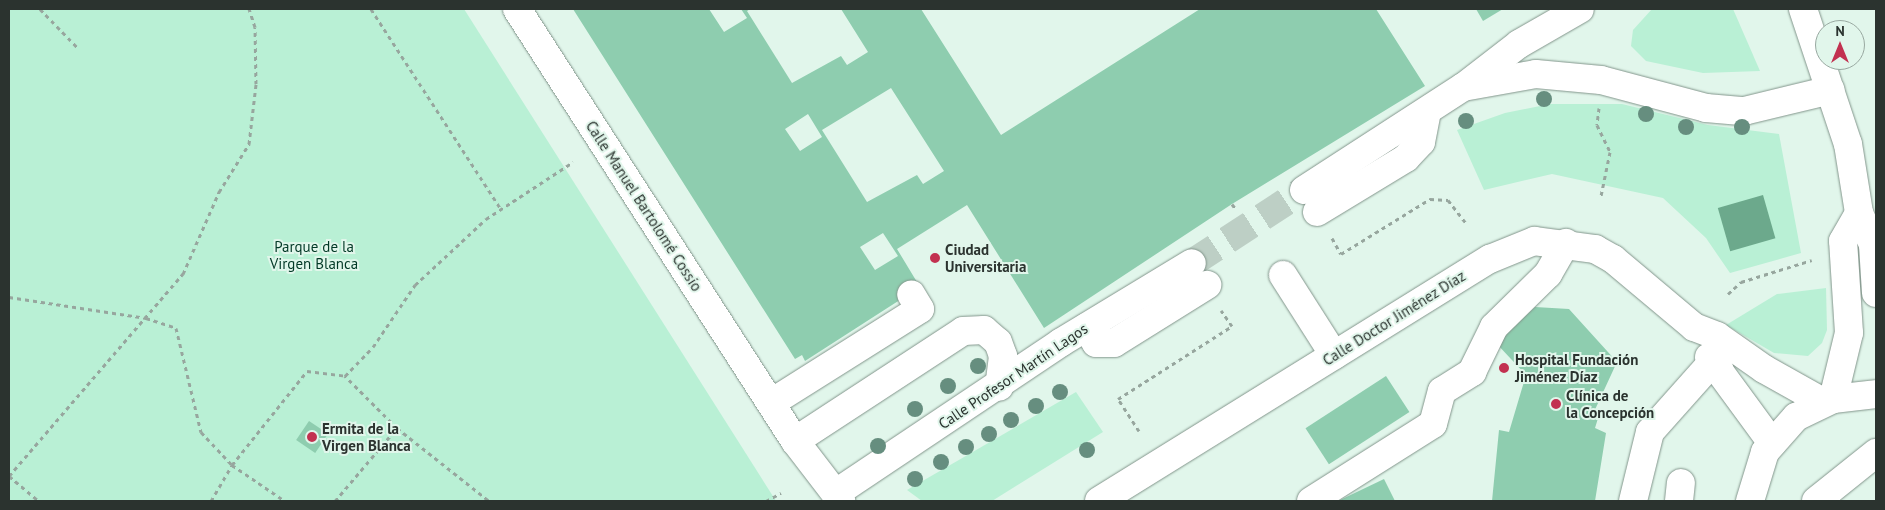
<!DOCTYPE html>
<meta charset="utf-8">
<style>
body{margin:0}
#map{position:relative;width:1885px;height:510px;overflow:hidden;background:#e1f6eb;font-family:"PT Sans",sans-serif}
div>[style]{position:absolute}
.green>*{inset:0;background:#b9f0d5}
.water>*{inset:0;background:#6ca98c;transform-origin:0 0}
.building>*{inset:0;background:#8ecdaf;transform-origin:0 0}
.minor-tunnel>*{height:28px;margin-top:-14px;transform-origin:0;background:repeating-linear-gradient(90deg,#bdcfc5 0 28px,transparent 0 42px)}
.path>*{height:3px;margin-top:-1.5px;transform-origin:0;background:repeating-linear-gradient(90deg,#97a69e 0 4px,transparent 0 8px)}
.roads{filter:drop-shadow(0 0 1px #82958b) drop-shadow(0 0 1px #82958b)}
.minor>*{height:28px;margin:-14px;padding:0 14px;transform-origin:14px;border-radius:14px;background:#fff}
.major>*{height:28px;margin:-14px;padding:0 14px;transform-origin:14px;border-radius:14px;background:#fff}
.trees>*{width:16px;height:16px;margin:-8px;border-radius:50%;background:#668e7f}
.dots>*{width:14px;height:14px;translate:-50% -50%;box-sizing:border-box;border:2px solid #e1f6eb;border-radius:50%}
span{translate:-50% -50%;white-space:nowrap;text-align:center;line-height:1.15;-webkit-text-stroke:4px #e1f6eb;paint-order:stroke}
.street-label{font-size:15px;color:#2b332f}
.park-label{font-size:15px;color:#023926}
.poi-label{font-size:15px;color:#2b332f;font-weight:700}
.left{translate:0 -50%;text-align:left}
.frame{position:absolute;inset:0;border:10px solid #2b332f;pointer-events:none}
.north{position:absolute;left:1815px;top:20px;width:50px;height:50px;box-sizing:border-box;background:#e1f6eb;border:1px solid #98a8a0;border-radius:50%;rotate:0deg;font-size:14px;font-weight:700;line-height:20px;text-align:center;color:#2b332f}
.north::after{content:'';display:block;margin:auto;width:18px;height:22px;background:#c23150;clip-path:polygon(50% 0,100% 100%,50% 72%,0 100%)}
</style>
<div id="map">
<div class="green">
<i style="clip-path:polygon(9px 9px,464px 9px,776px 501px,9px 501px)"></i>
<i style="clip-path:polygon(1652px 9px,1733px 9px,1760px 71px,1703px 73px,1646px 61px,1631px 46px,1633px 30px)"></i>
<i style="clip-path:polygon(1550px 104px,1622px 104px,1708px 125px,1779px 134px,1801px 253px,1730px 273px,1706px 238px,1663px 198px,1552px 174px,1484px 190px,1457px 130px,1505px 113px)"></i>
<i style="clip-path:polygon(1826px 288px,1827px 330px,1822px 343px,1808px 356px,1774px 353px,1726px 325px,1777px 294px)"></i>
<i style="clip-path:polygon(1076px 392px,1103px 432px,992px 501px,922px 501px,907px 490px)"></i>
</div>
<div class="water">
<i style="left:1763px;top:195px;width:45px;height:47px;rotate:74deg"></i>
</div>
<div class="building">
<i style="clip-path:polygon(evenodd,573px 9px,709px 9px,724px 32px,747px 18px,741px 9px,750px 9px,747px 11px,792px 83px,841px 56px,847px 65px,868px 52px,841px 9px,921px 9px,1001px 135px,1200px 9px,1376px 9px,1425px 86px,1232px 204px,1044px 328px,967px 205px,897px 249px,920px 287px,805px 361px,802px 355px,795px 359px,573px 9px,891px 88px,944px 171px,923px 184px,917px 175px,867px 202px,822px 130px,891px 88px,573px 9px,808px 114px,822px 137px,800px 151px,785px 129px,808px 114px,573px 9px,883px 233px,898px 256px,875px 270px,860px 247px,883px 233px)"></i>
<i style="clip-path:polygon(1476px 9px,1503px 9px,1483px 21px)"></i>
<i style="clip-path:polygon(1535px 307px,1569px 309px,1617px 362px,1593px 414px,1599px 415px,1595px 428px,1606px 433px,1595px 501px,1492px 501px,1499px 430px,1509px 432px,1526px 375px,1496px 343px)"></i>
<i style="left:1386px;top:376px;width:43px;height:96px;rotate:57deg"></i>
<i style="left:309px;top:421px;width:23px;height:23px;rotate:34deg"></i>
<i style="clip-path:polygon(1384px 479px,1395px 501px,1338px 501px)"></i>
</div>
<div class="minor-tunnel">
<i style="left:1192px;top:263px;width:134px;rotate:-33.1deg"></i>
</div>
<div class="path">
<i style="left:40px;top:9px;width:53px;rotate:45.8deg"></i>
<i style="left:371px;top:9px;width:239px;rotate:57deg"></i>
<i style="left:1599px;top:108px;width:17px;rotate:97deg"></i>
<i style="left:1597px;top:125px;width:30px;rotate:64deg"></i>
<i style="left:1610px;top:152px;width:45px;rotate:101.6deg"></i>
<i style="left:1232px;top:204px;width:5px;rotate:53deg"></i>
<i style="left:1332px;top:238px;width:18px;rotate:61deg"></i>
<i style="left:1341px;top:254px;width:105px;rotate:-31.7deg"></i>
<i style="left:1430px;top:199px;width:18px;rotate:3deg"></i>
<i style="left:1448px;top:200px;width:28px;rotate:52deg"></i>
<i style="left:1728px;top:294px;width:18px;rotate:-43deg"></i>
<i style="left:1741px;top:282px;width:74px;rotate:-17.2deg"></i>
<i style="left:9px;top:297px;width:139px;rotate:8.7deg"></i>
<i style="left:146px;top:318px;width:32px;rotate:18deg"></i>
<i style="left:176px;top:328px;width:107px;rotate:76.5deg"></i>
<i style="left:201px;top:432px;width:45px;rotate:46.8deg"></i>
<i style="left:232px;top:465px;width:64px;rotate:34.2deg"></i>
<i style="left:397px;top:428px;width:117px;rotate:38.4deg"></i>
<i style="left:1139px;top:431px;width:38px;rotate:-123deg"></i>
<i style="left:1118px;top:399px;width:135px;rotate:-32.6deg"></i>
<i style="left:1232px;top:326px;width:19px;rotate:-125deg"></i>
<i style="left:9px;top:476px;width:267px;rotate:-49.3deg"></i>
<i style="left:183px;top:274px;width:90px;rotate:-66.3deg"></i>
<i style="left:219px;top:192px;width:57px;rotate:-58deg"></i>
<i style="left:249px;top:144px;width:60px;rotate:-83.3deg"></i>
<i style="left:256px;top:84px;width:57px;rotate:-91deg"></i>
<i style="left:255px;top:27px;width:19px;rotate:-108deg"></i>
<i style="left:9px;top:476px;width:39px;rotate:40deg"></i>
<i style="left:211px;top:501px;width:42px;rotate:-59.7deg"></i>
<i style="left:232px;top:465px;width:120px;rotate:-51.4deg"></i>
<i style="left:307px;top:371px;width:38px;rotate:7deg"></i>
<i style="left:335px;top:501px;width:96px;rotate:-49.7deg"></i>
<i style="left:397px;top:428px;width:74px;rotate:-135deg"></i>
<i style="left:345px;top:376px;width:40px;rotate:-46deg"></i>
<i style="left:373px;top:347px;width:75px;rotate:-55.9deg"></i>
<i style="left:415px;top:285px;width:97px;rotate:-42.9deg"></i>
<i style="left:486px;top:219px;width:104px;rotate:-33.2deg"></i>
<i style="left:766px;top:501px;width:17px;rotate:-28deg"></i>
</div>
<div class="roads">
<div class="minor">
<i style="left:517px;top:9px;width:514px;rotate:57.24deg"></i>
<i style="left:795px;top:441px;width:76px;rotate:52.5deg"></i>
<i style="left:1803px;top:9px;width:142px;rotate:71.6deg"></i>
<i style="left:1848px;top:144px;width:70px;rotate:80.9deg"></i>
<i style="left:1859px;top:213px;width:35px;rotate:66deg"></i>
<i style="left:1873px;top:245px;width:48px;rotate:86.4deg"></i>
<i style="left:1466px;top:85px;width:67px;rotate:-37.7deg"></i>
<i style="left:1519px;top:44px;width:70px;rotate:-29.8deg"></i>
<i style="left:1304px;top:190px;width:189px;rotate:-32.9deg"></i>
<i style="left:1463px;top:87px;width:74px;rotate:-10.1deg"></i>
<i style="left:1536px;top:74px;width:65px;rotate:5.3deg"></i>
<i style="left:1601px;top:80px;width:109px;rotate:14.9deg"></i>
<i style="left:1706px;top:108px;width:38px;rotate:5deg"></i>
<i style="left:1744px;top:111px;width:89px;rotate:-13.6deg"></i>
<i style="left:1317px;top:212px;width:104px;rotate:-31.2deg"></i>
<i style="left:1406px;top:158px;width:22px;rotate:-47deg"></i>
<i style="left:1421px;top:142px;width:31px;rotate:-79deg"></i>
<i style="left:1283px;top:275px;width:95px;rotate:57.5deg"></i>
<i style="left:1087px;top:327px;width:18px;rotate:61deg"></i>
<i style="left:1096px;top:343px;width:18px"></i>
<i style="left:1114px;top:343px;width:110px;rotate:-31.9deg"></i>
<i style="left:1709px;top:357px;width:107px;rotate:53.8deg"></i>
<i style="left:1833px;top:399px;width:68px;rotate:-76.4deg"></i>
<i style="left:1849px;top:333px;width:92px;rotate:-93.7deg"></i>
<i style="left:1843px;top:241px;width:32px;rotate:-60deg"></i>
<i style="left:771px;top:403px;width:176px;rotate:-32.2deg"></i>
<i style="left:920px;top:309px;width:17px;rotate:-121deg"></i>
<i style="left:795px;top:441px;width:201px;rotate:-33.2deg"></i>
<i style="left:963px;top:331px;width:21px;rotate:-3deg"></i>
<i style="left:984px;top:330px;width:18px;rotate:41deg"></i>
<i style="left:998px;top:342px;width:15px;rotate:70deg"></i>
<i style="left:1003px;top:356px;width:31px;rotate:97deg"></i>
<i style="left:836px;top:493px;width:270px;rotate:-33.8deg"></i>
<i style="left:1060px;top:343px;width:154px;rotate:-31.2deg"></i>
<i style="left:1099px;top:501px;width:460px;rotate:-31.8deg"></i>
<i style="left:1490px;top:259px;width:48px;rotate:-22.2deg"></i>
<i style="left:1534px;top:241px;width:62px;rotate:7.5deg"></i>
<i style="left:1595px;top:249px;width:21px;rotate:29deg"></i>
<i style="left:1613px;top:259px;width:106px;rotate:40deg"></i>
<i style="left:1694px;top:327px;width:25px;rotate:21deg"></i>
<i style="left:1717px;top:336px;width:57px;rotate:35.1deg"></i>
<i style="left:1764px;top:369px;width:68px;rotate:29.2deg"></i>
<i style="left:1311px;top:501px;width:144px;rotate:-32.3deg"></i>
<i style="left:1433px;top:424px;width:34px;rotate:-75deg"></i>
<i style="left:1442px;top:391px;width:36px;rotate:-32deg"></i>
<i style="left:1472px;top:372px;width:50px;rotate:-63.9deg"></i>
<i style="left:1494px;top:327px;width:76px;rotate:-44.5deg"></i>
<i style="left:1548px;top:274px;width:36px;rotate:-60deg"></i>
<i style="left:1633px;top:501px;width:71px;rotate:-76.2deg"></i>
<i style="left:1650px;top:432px;width:87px;rotate:-48.3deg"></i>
<i style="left:1708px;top:367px;width:12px;rotate:14deg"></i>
<i style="left:1679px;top:501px;width:18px;rotate:-84deg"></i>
<i style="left:1750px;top:501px;width:51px;rotate:-73deg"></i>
<i style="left:1765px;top:452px;width:47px;rotate:-48.5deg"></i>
<i style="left:1796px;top:417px;width:41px;rotate:-25.9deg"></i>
<i style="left:1833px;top:399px;width:43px;rotate:-6.6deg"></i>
</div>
<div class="major">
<i style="left:1816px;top:501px;width:77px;rotate:-38.7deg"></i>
</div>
</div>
<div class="trees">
<i style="left:1544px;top:99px"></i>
<i style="left:1646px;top:114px"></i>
<i style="left:1466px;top:121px"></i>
<i style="left:1686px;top:127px"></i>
<i style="left:1742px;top:127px"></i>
<i style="left:978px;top:366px"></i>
<i style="left:948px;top:386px"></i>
<i style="left:1060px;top:392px"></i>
<i style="left:1036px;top:406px"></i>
<i style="left:915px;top:409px"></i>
<i style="left:1011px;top:420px"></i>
<i style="left:989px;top:434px"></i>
<i style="left:878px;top:446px"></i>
<i style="left:966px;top:447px"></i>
<i style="left:1087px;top:450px"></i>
<i style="left:941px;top:462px"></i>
<i style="left:915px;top:479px"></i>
</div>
<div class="dots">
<i style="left:935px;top:258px;background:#c23150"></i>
<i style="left:1504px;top:368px;background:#c23150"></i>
<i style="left:1556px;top:404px;background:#c23150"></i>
<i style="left:312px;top:437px;background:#c23150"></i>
</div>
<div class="street-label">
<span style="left:644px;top:206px;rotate:57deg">Calle Manuel Bartolomé Cossío</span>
<span style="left:1394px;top:318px;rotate:-32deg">Calle Doctor Jiménez Díaz</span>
<span style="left:1013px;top:376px;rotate:-34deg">Calle Profesor Martín Lagos</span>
</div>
<div class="park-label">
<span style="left:314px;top:255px">Parque de la<br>Virgen Blanca</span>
</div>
<div class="poi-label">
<span class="left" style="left:945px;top:258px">Ciudad<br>Universitaria</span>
<span class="left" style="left:1515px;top:368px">Hospital Fundación<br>Jiménez Díaz</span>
<span class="left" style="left:1566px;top:404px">Clínica de<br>la Concepción</span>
<span class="left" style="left:322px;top:437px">Ermita de la<br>Virgen Blanca</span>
</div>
<div class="frame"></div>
<div class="north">N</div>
</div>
